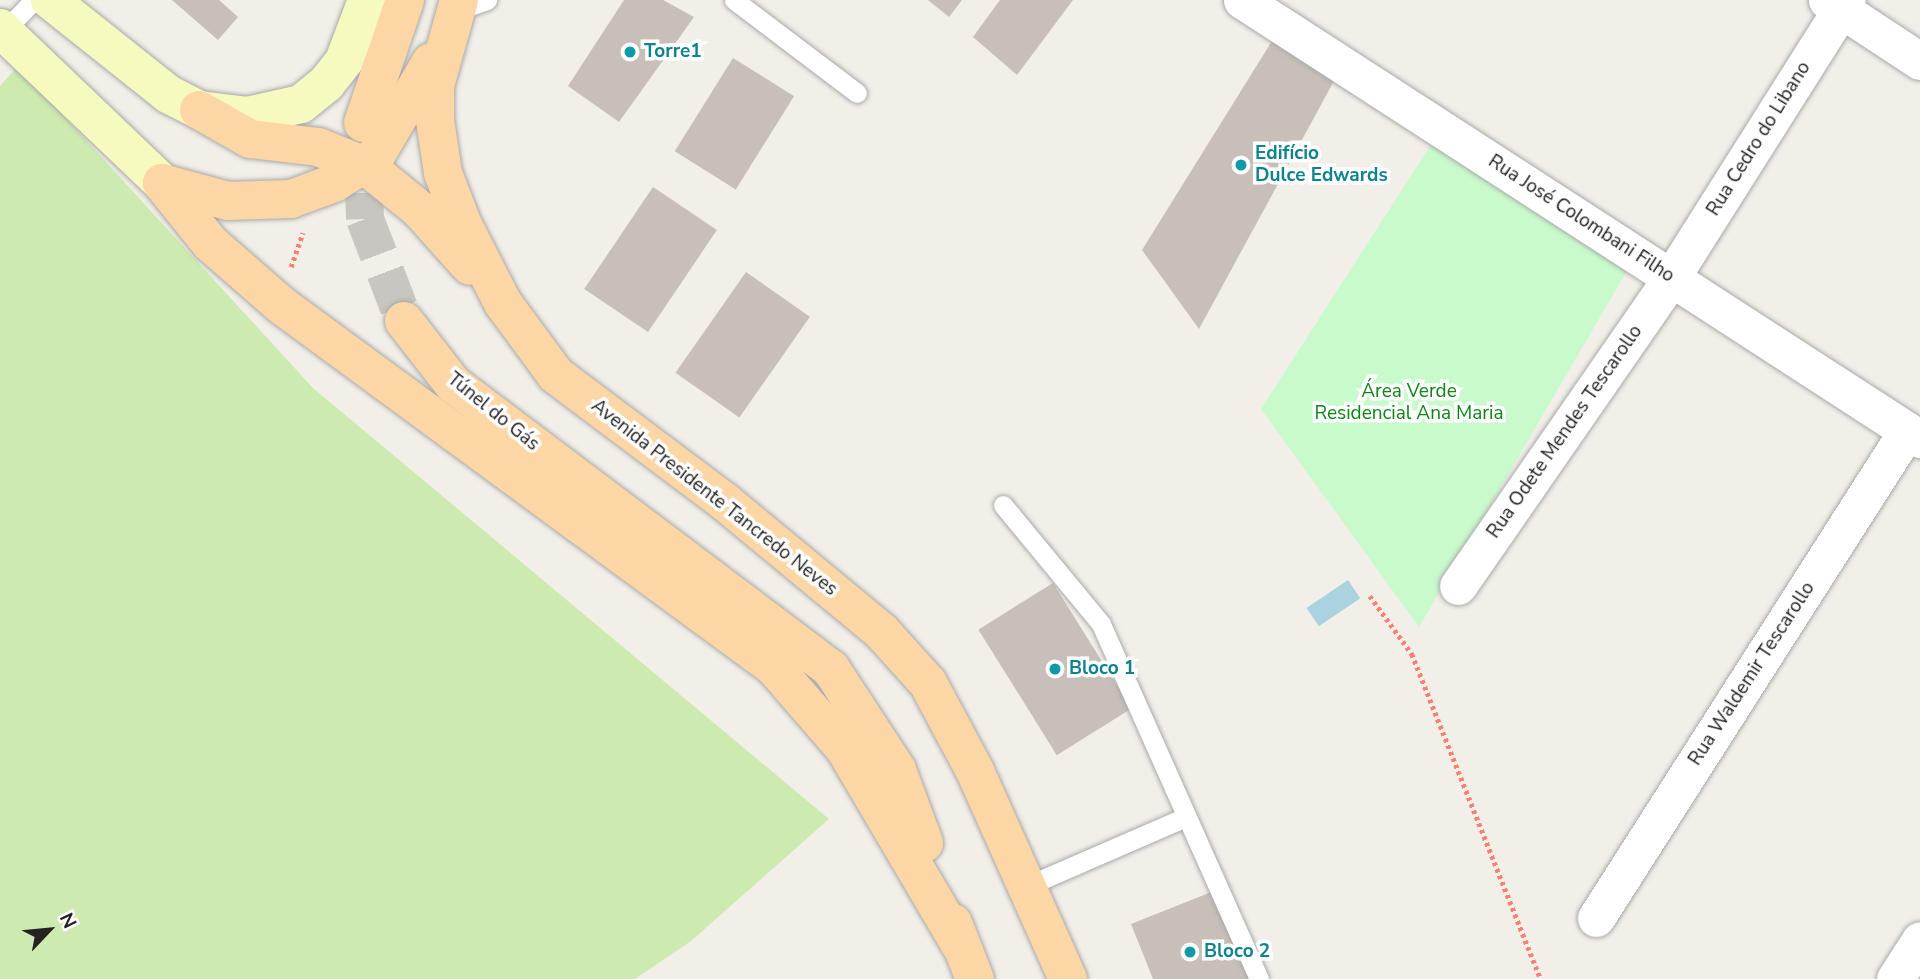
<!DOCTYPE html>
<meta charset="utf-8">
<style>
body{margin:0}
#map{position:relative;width:1920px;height:979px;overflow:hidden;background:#f2efe9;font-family:"Nunito Sans",sans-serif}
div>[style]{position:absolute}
.grass>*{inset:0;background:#cdebb0}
.park>*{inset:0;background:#c8facc}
.water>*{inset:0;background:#aad3df;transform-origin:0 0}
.building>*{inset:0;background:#c7bfb8;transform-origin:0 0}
.primary-tunnel>*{height:38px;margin-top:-19px;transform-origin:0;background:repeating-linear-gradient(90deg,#c8c6c1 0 38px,transparent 0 57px)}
.path>*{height:4.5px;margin-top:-2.25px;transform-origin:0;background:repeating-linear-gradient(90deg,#fa8072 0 3.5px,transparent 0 7px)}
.roads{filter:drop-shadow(0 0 2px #a9a9a9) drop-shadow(0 0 2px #a9a9a9)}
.lane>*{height:19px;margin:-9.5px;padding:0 9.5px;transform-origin:9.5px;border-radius:9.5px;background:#fff}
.street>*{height:37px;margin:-18.5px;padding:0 18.5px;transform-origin:18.5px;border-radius:18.5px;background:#fff}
.secondary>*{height:38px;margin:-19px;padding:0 19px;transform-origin:19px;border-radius:19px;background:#f7fabf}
.primary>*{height:38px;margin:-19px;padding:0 19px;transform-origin:19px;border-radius:19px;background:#fcd6a4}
.dots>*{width:19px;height:19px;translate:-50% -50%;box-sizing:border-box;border:4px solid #fff;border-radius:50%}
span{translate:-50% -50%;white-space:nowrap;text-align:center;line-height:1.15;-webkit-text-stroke:7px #fff;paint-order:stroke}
.culture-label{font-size:19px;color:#0d838f;font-weight:700}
.left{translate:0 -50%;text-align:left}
.street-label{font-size:19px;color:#222}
.park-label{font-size:19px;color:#0c8416}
.north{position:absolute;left:14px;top:895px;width:70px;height:70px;-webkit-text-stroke:5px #fff;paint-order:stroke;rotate:64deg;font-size:19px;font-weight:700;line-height:28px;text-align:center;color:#222}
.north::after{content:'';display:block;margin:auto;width:24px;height:32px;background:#222;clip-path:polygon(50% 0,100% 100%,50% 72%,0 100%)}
</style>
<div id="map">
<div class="grass">
<i style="clip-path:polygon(18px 66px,313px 388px,829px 819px,691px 941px,635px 979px,0 979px,0 86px)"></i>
</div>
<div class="park">
<i style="clip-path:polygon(1441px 129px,1631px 264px,1419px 627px,1261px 409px)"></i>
</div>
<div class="water">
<i style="left:1348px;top:580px;width:22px;height:50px;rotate:56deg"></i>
</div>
<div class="building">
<i style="clip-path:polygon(172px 0,219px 0,238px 17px,218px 40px)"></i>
<i style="clip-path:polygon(624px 0,663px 0,694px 17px,619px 122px,568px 86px)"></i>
<i style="clip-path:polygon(928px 0,962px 0,949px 17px)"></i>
<i style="clip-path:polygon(1000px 0,1073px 0,1017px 75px,973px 37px)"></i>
<i style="clip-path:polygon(1272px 41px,1334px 81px,1199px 329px,1142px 250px)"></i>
<i style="left:733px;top:58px;width:72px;height:110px;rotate:32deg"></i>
<i style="left:653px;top:187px;width:77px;height:123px;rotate:34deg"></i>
<i style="left:746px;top:272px;width:78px;height:123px;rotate:35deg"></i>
<i style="left:1053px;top:583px;width:148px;height:88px;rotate:58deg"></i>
<i style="clip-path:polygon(1214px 891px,1249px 979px,1153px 979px,1131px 924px)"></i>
</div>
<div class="primary-tunnel">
<i style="left:362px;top:136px;width:83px;rotate:87.9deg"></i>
<i style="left:365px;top:219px;width:109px;rotate:69.1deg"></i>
</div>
<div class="path">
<i style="left:291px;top:267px;width:36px;rotate:-71deg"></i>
<i style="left:1370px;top:596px;width:72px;rotate:54.1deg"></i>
<i style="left:1412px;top:654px;width:350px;rotate:68.4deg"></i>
</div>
<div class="roads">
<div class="lane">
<i style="left:734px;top:0;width:154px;rotate:37.1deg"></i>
<i style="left:455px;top:11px;width:34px;rotate:-19deg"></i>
<i style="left:0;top:35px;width:49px;rotate:-45.8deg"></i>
<i style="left:1003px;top:505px;width:154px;rotate:50.5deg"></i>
<i style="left:1101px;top:624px;width:389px;rotate:66deg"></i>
<i style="left:1027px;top:886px;width:173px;rotate:-23.5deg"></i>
</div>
<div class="street">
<i style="left:1242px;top:0;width:808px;rotate:32.92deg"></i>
<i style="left:1827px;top:0;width:111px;rotate:33.3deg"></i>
<i style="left:1458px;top:586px;width:374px;rotate:-55.3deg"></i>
<i style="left:1671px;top:278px;width:329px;rotate:-57.7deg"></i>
<i style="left:1596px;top:918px;width:578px;rotate:-57.44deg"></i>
<i style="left:1895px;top:979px;width:46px;rotate:-57.3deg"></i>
</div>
<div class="secondary">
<i style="left:50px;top:0;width:151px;rotate:38.5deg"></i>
<i style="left:168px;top:94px;width:35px;rotate:27deg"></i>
<i style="left:199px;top:110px;width:48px;rotate:7.1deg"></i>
<i style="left:247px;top:116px;width:55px;rotate:-12.5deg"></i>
<i style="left:301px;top:104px;width:32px;rotate:-39deg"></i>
<i style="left:326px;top:84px;width:29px;rotate:-52deg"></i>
<i style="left:344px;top:61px;width:65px;rotate:-69.3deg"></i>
<i style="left:0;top:28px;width:224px;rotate:43.7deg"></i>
</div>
<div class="primary">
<i style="left:459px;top:0;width:89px;rotate:105.6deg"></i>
<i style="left:435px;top:86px;width:34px;rotate:90deg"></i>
<i style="left:435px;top:120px;width:54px;rotate:81.4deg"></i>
<i style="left:443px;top:173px;width:56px;rotate:69deg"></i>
<i style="left:463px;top:225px;width:88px;rotate:62.9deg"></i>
<i style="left:503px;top:303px;width:89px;rotate:53.6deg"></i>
<i style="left:556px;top:375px;width:211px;rotate:36.9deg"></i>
<i style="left:725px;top:502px;width:202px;rotate:39.6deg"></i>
<i style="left:881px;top:631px;width:70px;rotate:47.9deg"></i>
<i style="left:928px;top:683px;width:100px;rotate:61.9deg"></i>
<i style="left:975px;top:771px;width:228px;rotate:65.9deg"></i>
<i style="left:199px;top:110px;width:59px;rotate:29.6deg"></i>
<i style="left:250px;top:139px;width:68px;rotate:6.7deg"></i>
<i style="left:318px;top:147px;width:52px;rotate:21.6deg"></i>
<i style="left:366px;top:166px;width:68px;rotate:39.1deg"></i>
<i style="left:419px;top:209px;width:76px;rotate:48.2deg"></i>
<i style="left:363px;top:123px;width:130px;rotate:-71.1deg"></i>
<i style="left:162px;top:183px;width:77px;rotate:51.3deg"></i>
<i style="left:210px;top:243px;width:94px;rotate:41.1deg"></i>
<i style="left:281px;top:305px;width:612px;rotate:36.29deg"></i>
<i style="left:774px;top:667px;width:108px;rotate:49.1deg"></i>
<i style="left:845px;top:749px;width:229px;rotate:59.5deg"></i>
<i style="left:162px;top:183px;width:68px;rotate:15.3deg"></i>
<i style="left:228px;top:201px;width:63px;rotate:-1.8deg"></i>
<i style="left:291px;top:199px;width:46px;rotate:-20.4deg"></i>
<i style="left:334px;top:183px;width:49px;rotate:-32.4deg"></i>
<i style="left:375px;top:157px;width:110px;rotate:-59.5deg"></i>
<i style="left:404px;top:321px;width:80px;rotate:52.1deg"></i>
<i style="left:453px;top:384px;width:473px;rotate:37deg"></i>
<i style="left:831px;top:669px;width:121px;rotate:56.8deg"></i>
<i style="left:897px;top:770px;width:78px;rotate:69.7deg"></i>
<i style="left:953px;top:923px;width:60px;rotate:68.6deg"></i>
</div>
</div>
<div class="dots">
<i style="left:630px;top:52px;background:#0f9aa8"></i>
<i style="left:1241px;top:165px;background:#0f9aa8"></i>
<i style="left:1055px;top:669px;background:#0f9aa8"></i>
<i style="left:1190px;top:952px;background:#0f9aa8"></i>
</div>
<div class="culture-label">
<span class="left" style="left:644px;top:52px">Torre1</span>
<span class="left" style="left:1255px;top:165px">Edifício<br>Dulce Edwards</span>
<span class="left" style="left:1069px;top:669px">Bloco 1</span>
<span class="left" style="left:1204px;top:952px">Bloco 2</span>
</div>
<div class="street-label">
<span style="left:1759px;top:139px;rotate:-58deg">Rua Cedro do Libano</span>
<span style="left:1581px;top:219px;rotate:33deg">Rua José Colombani Filho</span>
<span style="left:493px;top:412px;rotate:39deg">Túnel do Gás</span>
<span style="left:1565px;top:432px;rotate:-55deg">Rua Odete Mendes Tescarollo</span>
<span style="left:714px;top:498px;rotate:38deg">Avenida Presidente Tancredo Neves</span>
<span style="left:1752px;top:674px;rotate:-57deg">Rua Waldemir Tescarollo</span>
</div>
<div class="park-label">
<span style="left:1409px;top:403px">Área Verde<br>Residencial Ana Maria</span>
</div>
<div class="north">N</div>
</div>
